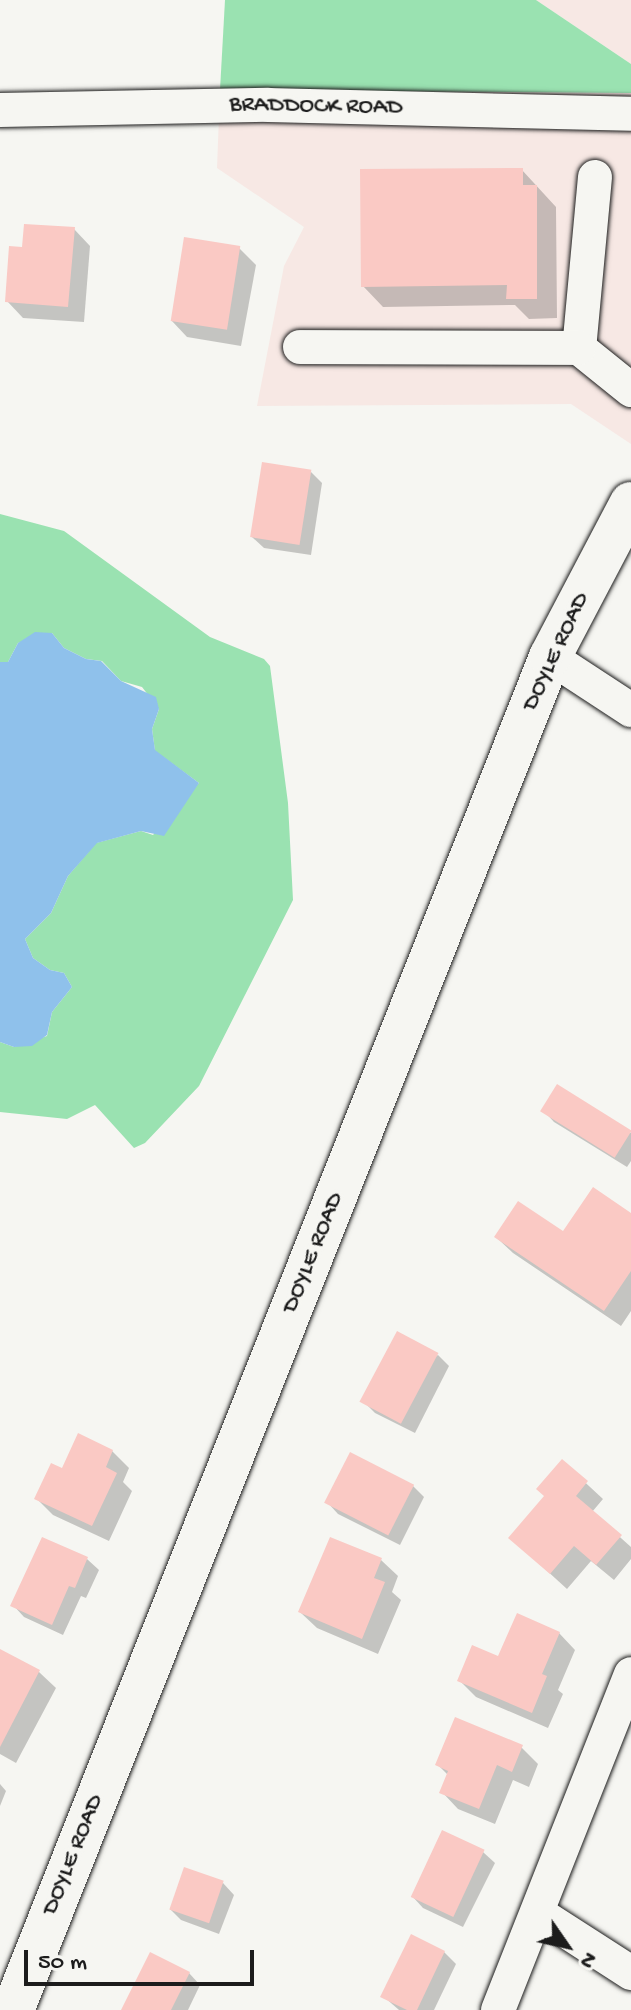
<!DOCTYPE html>
<style>
body{margin:0}
#map{position:relative;width:631px;height:2010px;overflow:hidden;background:#f6f6f2;font-family:"Gochi Hand",sans-serif}
div>[style]{position:absolute}
.built>*{inset:0;background:#f7e8e4}
.green>*{inset:0;background:#9ae2b1}
.water>*{inset:0;background:#8fc1eb}
.shadow>*{inset:0;background:#0003}
.building>*{inset:0;background:#fac9c4;transform-origin:0 0}
.roads{filter:drop-shadow(0 0 2px #1c1c1c) drop-shadow(0 0 2px #1c1c1c)}
.minor>*{height:34px;margin:-17px;padding:0 17px;transform-origin:17px;border-radius:17px;background:#f6f6f2}
.major>*{height:42px;margin:-21px;padding:0 21px;transform-origin:21px;border-radius:21px;background:#f6f6f2}
span{translate:-50% -50%;white-space:nowrap;text-align:center;line-height:1.15;-webkit-text-stroke:7px #f6f6f2;paint-order:stroke}
.street-label{font-size:24px;color:#1c1c1c}
.north{position:absolute;left:527px;top:1906px;width:80px;height:80px;-webkit-text-stroke:6px #f6f6f2;paint-order:stroke;rotate:124deg;font-size:22px;font-weight:700;line-height:32px;text-align:center;color:#1c1c1c}
.north::after{content:'';display:block;margin:auto;width:28px;height:36px;background:#1c1c1c;clip-path:polygon(50% 0,100% 100%,50% 72%,0 100%)}
.scale{position:absolute;left:24px;top:1950px;width:230px;height:36px;box-sizing:border-box;border:4px solid #1c1c1c;border-top:0;padding-left:10px;font-size:24px;line-height:28px;white-space:nowrap;color:#1c1c1c;-webkit-text-stroke:6px #f6f6f2;paint-order:stroke}
</style>
<div id="map">
<div class="built">
<i style="clip-path:polygon(536px 0,631px 0,631px 64px)"></i>
<i style="clip-path:polygon(220px 90px,631px 93px,631px 444px,571px 404px,257px 406px,284px 266px,304px 227px,217px 168px)"></i>
</div>
<div class="green">
<i style="clip-path:polygon(225px 0,536px 0,631px 64px,631px 93px,220px 90px)"></i>
<i style="clip-path:polygon(0 514px,64px 531px,210px 637px,264px 659px,270px 666px,288px 803px,293px 900px,199px 1086px,145px 1143px,134px 1148px,95px 1105px,67px 1119px,0 1112px,0 1042px,14px 1047px,47px 1036px,52px 1012px,72px 987px,64px 973px,50px 970px,33px 958px,25px 939px,51px 913px,68px 876px,96px 843px,141px 831px,153px 835px,199px 783px,155px 751px,152px 729px,159px 709px,142px 687px,121px 681px,102px 661px,86px 659px,64px 648px,52px 633px,18px 643px,8px 662px,0 662px)"></i>
</div>
<div class="water">
<i style="clip-path:polygon(35px 632px,52px 633px,64px 648px,86px 659px,101px 661px,121px 681px,156px 697px,159px 709px,152px 729px,155px 750px,199px 783px,164px 836px,141px 831px,97px 843px,68px 876px,51px 913px,25px 939px,33px 958px,50px 970px,64px 973px,72px 987px,52px 1012px,47px 1035px,32px 1046px,14px 1047px,0 1042px,0 662px,8px 662px,18px 643px)"></i>
</div>
<div class="shadow">
<i style="clip-path:polygon(522px 170px,556px 207px,557px 318px,529px 319px,515px 305px,383px 307px,363px 286px)"></i>
<i style="clip-path:polygon(74px 229px,90px 246px,84px 322px,23px 318px,7px 301px,24px 249px)"></i>
<i style="clip-path:polygon(239px 248px,256px 265px,241px 346px,187px 337px,171px 320px)"></i>
<i style="clip-path:polygon(310px 471px,322px 483px,311px 555px,264px 548px,252px 537px)"></i>
<i style="clip-path:polygon(558px 1087px,631px 1133px,631px 1161px,627px 1167px,554px 1122px,543px 1110px)"></i>
<i style="clip-path:polygon(631px 1215px,631px 1311px,621px 1326px,513px 1253px,496px 1237px,563px 1234px)"></i>
<i style="clip-path:polygon(438px 1355px,449px 1366px,415px 1433px,375px 1413px,363px 1401px)"></i>
<i style="clip-path:polygon(112px 1451px,129px 1468px,123px 1482px,132px 1491px,109px 1541px,53px 1515px,37px 1499px,63px 1471px)"></i>
<i style="clip-path:polygon(562px 1461px,603px 1499px,592px 1512px,631px 1547px,631px 1559px,614px 1580px,591px 1561px,567px 1589px,511px 1538px,546px 1497px)"></i>
<i style="clip-path:polygon(412px 1485px,424px 1497px,400px 1545px,338px 1514px,327px 1502px)"></i>
<i style="clip-path:polygon(43px 1539px,87px 1559px,99px 1570px,86px 1598px,81px 1596px,63px 1635px,24px 1617px,13px 1605px)"></i>
<i style="clip-path:polygon(331px 1539px,381px 1560px,398px 1576px,392px 1592px,401px 1600px,378px 1654px,317px 1628px,300px 1612px)"></i>
<i style="clip-path:polygon(559px 1633px,575px 1650px,558px 1690px,563px 1694px,548px 1728px,476px 1697px,459px 1680px)"></i>
<i style="clip-path:polygon(0 1652px,39px 1672px,56px 1688px,16px 1763px,0 1754px)"></i>
<i style="clip-path:polygon(521px 1747px,538px 1764px,529px 1787px,513px 1780px,495px 1824px,458px 1809px,442px 1792px,449px 1776px,438px 1765px)"></i>
<i style="clip-path:polygon(0 1784px,6px 1791px,0 1806px)"></i>
<i style="clip-path:polygon(443px 1832px,483px 1852px,495px 1863px,463px 1927px,423px 1908px,412px 1896px)"></i>
<i style="clip-path:polygon(223px 1883px,234px 1895px,219px 1934px,181px 1920px,170px 1909px)"></i>
<i style="clip-path:polygon(444px 1952px,456px 1964px,434px 2010px,399px 2010px,383px 1996px)"></i>
<i style="clip-path:polygon(189px 1973px,200px 1985px,188px 2010px,123px 2010px)"></i>
</div>
<div class="building">
<i style="clip-path:polygon(523px 168px,523px 185px,537px 185px,537px 299px,506px 299px,507px 285px,361px 287px,360px 169px)"></i>
<i style="clip-path:polygon(24px 224px,75px 227px,68px 307px,5px 302px,9px 246px,22px 247px)"></i>
<i style="left:184px;top:237px;width:57px;height:85px;rotate:9deg"></i>
<i style="left:262px;top:462px;width:50px;height:76px;rotate:9deg"></i>
<i style="left:557px;top:1084px;width:88px;height:32px;rotate:32deg"></i>
<i style="clip-path:polygon(593px 1187px,631px 1213px,631px 1271px,604px 1311px,494px 1237px,518px 1201px,563px 1231px)"></i>
<i style="left:397px;top:1331px;width:47px;height:80px;rotate:28deg"></i>
<i style="clip-path:polygon(78px 1433px,113px 1450px,106px 1467px,117px 1473px,92px 1526px,34px 1499px,51px 1463px,62px 1468px)"></i>
<i style="left:350px;top:1452px;width:72px;height:57px;rotate:27deg"></i>
<i style="clip-path:polygon(562px 1459px,588px 1481px,576px 1496px,622px 1535px,596px 1565px,574px 1546px,550px 1574px,508px 1538px,544px 1496px,536px 1489px)"></i>
<i style="clip-path:polygon(42px 1537px,88px 1557px,75px 1588px,69px 1586px,52px 1625px,10px 1606px)"></i>
<i style="clip-path:polygon(330px 1537px,382px 1558px,374px 1578px,385px 1582px,362px 1639px,298px 1612px)"></i>
<i style="clip-path:polygon(517px 1613px,560px 1632px,542px 1674px,547px 1676px,532px 1713px,457px 1681px,472px 1645px,498px 1656px)"></i>
<i style="clip-path:polygon(0 1649px,40px 1670px,0 1747px)"></i>
<i style="clip-path:polygon(455px 1717px,523px 1745px,512px 1772px,497px 1765px,479px 1809px,439px 1793px,448px 1771px,435px 1765px)"></i>
<i style="left:442px;top:1830px;width:47px;height:74px;rotate:25deg"></i>
<i style="left:184px;top:1867px;width:42px;height:45px;rotate:19deg"></i>
<i style="clip-path:polygon(411px 1934px,445px 1951px,417px 2010px,407px 2010px,380px 1997px)"></i>
<i style="clip-path:polygon(150px 1952px,190px 1972px,171px 2010px,121px 2010px)"></i>
</div>
<div class="roads">
<div class="minor">
<i style="left:0;top:110px;width:268px;rotate:-1.1deg"></i>
<i style="left:268px;top:105px;width:363px;rotate:1.4deg"></i>
<i style="left:595px;top:177px;width:172px;rotate:95.3deg"></i>
<i style="left:579px;top:348px;width:67px;rotate:38.9deg"></i>
<i style="left:300px;top:347px;width:279px;rotate:0.2deg"></i>
<i style="left:550px;top:657px;width:97px;rotate:33.2deg"></i>
<i style="left:538px;top:1913px;width:111px;rotate:32.8deg"></i>
<i style="left:498px;top:2010px;width:361px;rotate:-68.4deg"></i>
</div>
<div class="major">
<i style="left:13px;top:2010px;width:1456px;rotate:-68.35deg"></i>
<i style="left:550px;top:657px;width:174px;rotate:-62.3deg"></i>
</div>
</div>
<div class="street-label">
<span style="left:316px;top:107px;rotate:1deg">BRADDOCK ROAD</span>
<span style="left:557px;top:652px;rotate:-65deg">DOYLE ROAD</span>
<span style="left:314px;top:1253px;rotate:-68deg">DOYLE ROAD</span>
<span style="left:74px;top:1855px;rotate:-68deg">DOYLE ROAD</span>
</div>
<div class="north">N</div>
<div class="scale">50 m</div>
</div>
